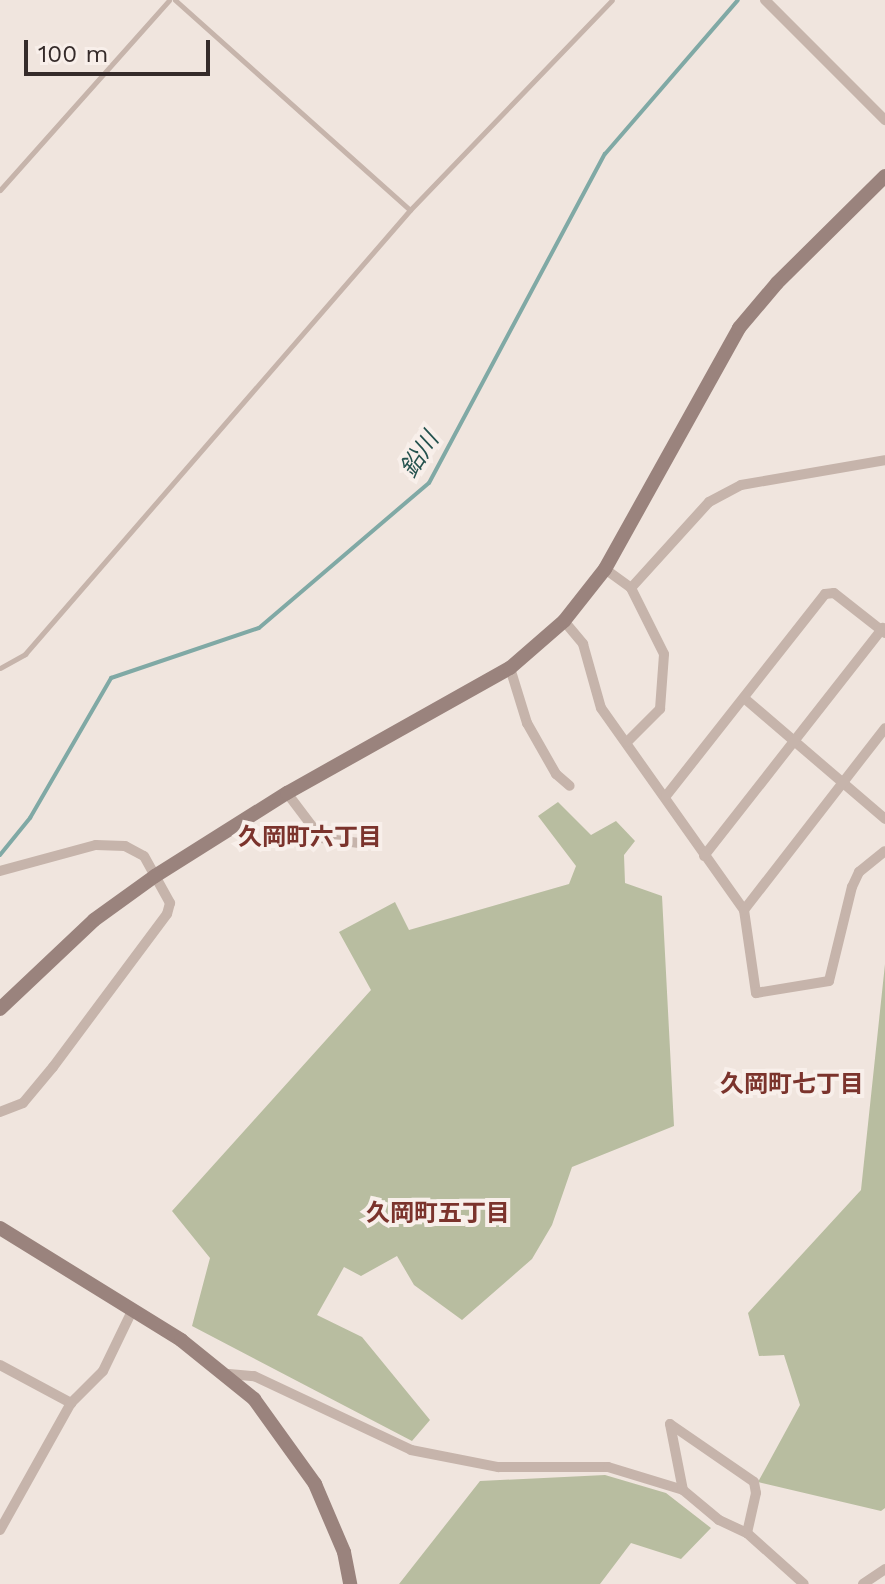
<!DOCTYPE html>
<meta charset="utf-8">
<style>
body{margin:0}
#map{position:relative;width:885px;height:1584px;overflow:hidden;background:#f0e5de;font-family:"Work Sans","Noto Sans JP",sans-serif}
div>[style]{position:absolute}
.green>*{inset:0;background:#b8bda0}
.stream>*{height:4px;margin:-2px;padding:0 2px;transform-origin:2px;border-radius:2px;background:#80a9a5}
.lane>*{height:5px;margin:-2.5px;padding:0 2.5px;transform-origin:2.5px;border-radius:2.5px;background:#c6b4ab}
.street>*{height:10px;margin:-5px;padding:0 5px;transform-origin:5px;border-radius:5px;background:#c6b4ab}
.secondary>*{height:14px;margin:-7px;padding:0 7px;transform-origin:7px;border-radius:7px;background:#9a837d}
span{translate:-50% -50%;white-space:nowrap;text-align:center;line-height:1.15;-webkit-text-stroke:8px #f8efea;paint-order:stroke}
.water-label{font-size:24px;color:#24524e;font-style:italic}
.neighbourhood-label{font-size:24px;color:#7b332c;font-weight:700}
.scale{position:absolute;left:24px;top:40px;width:186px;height:36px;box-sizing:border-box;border:4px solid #352b2a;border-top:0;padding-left:10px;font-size:24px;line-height:28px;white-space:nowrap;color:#352b2a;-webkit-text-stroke:6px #f8efea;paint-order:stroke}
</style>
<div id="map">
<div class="green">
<i style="clip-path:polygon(558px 802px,591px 835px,616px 821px,635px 841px,624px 855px,625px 883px,662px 896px,674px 1126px,572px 1167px,552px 1225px,532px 1259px,462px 1320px,414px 1285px,397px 1256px,361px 1276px,344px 1267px,317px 1315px,362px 1337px,430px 1420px,412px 1441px,192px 1326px,210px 1258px,172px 1211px,371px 990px,339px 932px,395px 902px,409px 930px,569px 884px,576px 866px,538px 816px)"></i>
<i style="clip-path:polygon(885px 964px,885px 1508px,881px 1511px,758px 1482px,800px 1405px,784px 1355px,759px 1356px,748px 1313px,861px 1190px)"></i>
<i style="clip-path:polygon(605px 1475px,666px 1493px,711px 1528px,681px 1559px,631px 1543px,600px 1584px,399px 1584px,480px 1481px)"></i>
</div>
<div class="stream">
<i style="left:0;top:855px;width:48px;rotate:-51deg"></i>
<i style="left:30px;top:818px;width:162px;rotate:-59.9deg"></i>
<i style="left:111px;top:678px;width:156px;rotate:-18.7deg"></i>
<i style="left:259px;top:628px;width:223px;rotate:-40.5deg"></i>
<i style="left:429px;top:483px;width:373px;rotate:-61.9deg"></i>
<i style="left:605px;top:154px;width:203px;rotate:-49.2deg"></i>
</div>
<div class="lane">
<i style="left:175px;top:0;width:315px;rotate:41.8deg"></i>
<i style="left:0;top:190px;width:254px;rotate:-48.3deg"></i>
<i style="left:0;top:668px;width:29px;rotate:-29deg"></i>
<i style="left:25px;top:654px;width:588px;rotate:-49.07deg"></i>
<i style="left:410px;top:210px;width:291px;rotate:-46.1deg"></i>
</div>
<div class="street">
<i style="left:765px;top:0;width:170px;rotate:45deg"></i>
<i style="left:605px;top:569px;width:32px;rotate:36deg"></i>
<i style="left:631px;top:588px;width:116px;rotate:-47.8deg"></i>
<i style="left:709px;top:502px;width:36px;rotate:-28deg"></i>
<i style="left:741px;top:485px;width:146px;rotate:-9.8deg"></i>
<i style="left:564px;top:621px;width:30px;rotate:50deg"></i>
<i style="left:583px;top:644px;width:66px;rotate:74.3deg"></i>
<i style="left:601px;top:708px;width:247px;rotate:54.7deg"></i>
<i style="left:744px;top:910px;width:84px;rotate:81.8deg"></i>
<i style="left:756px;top:993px;width:74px;rotate:-9.3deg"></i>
<i style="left:829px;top:981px;width:97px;rotate:-76.3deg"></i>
<i style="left:852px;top:887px;width:17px;rotate:-65deg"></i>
<i style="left:859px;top:872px;width:33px;rotate:-39deg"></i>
<i style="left:510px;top:668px;width:58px;rotate:72.8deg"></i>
<i style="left:527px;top:723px;width:59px;rotate:60.4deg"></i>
<i style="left:556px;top:774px;width:18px;rotate:41deg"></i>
<i style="left:744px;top:698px;width:186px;rotate:40.6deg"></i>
<i style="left:627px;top:742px;width:47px;rotate:-45deg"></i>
<i style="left:660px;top:709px;width:55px;rotate:-85.8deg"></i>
<i style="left:664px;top:654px;width:74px;rotate:-116.6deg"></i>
<i style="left:287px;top:793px;width:56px;rotate:52.9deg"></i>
<i style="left:321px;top:838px;width:46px;rotate:7.4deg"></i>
<i style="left:666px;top:796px;width:257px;rotate:-51.8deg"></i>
<i style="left:825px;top:594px;width:9px;rotate:-6deg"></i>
<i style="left:834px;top:593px;width:65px;rotate:38.1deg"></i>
<i style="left:704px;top:856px;width:290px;rotate:-51.9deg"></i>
<i style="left:0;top:871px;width:99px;rotate:-15.2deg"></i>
<i style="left:96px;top:845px;width:29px;rotate:2deg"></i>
<i style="left:125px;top:846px;width:21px;rotate:28deg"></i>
<i style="left:144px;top:856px;width:54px;rotate:61deg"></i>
<i style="left:170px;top:903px;width:11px;rotate:105deg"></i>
<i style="left:167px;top:914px;width:191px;rotate:126.7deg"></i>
<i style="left:53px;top:1067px;width:47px;rotate:129.8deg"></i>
<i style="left:23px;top:1103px;width:25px;rotate:159deg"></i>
<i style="left:744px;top:910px;width:230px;rotate:-52.2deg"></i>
<i style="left:0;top:1365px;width:81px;rotate:28.2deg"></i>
<i style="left:229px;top:1374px;width:25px;rotate:5deg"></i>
<i style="left:254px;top:1376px;width:174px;rotate:25.2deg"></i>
<i style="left:411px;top:1450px;width:89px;rotate:11.1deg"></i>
<i style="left:498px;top:1467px;width:110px"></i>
<i style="left:608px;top:1467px;width:78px;rotate:17deg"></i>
<i style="left:683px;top:1490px;width:47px;rotate:39.8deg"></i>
<i style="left:719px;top:1520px;width:31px;rotate:25deg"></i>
<i style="left:747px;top:1533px;width:76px;rotate:41.8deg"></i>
<i style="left:670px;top:1424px;width:102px;rotate:34.6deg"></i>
<i style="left:754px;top:1482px;width:11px;rotate:80deg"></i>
<i style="left:756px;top:1493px;width:41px;rotate:102.7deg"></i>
<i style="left:670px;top:1424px;width:67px;rotate:78.9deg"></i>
<i style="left:0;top:1530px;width:145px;rotate:-60.8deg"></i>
<i style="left:71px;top:1403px;width:45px;rotate:-45deg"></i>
<i style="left:103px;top:1371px;width:69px;rotate:-64.2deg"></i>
<i style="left:863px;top:1584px;width:27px;rotate:-34deg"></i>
</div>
<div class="secondary">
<i style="left:0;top:1009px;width:129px;rotate:-43.4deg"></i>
<i style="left:94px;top:920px;width:75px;rotate:-35.8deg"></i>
<i style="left:155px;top:876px;width:156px;rotate:-32.2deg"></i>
<i style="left:287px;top:793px;width:256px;rotate:-29.3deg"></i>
<i style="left:510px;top:668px;width:72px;rotate:-41deg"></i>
<i style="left:564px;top:621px;width:66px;rotate:-51.7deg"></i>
<i style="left:605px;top:569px;width:276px;rotate:-60.9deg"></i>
<i style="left:739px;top:328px;width:59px;rotate:-49.8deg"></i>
<i style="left:777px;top:283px;width:152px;rotate:-44.7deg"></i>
<i style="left:0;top:1228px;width:213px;rotate:31.7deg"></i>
<i style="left:181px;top:1340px;width:94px;rotate:38.9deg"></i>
<i style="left:254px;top:1399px;width:105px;rotate:54.3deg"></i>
<i style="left:315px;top:1484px;width:74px;rotate:66.9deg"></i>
<i style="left:344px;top:1552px;width:33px;rotate:79deg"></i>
</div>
<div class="water-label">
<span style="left:420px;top:455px;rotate:-57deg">鉛川</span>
</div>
<div class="neighbourhood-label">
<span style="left:310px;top:838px">久岡町六丁目</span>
<span style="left:792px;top:1085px">久岡町七丁目</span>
<span style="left:438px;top:1214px">久岡町五丁目</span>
</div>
<div class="scale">100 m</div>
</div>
